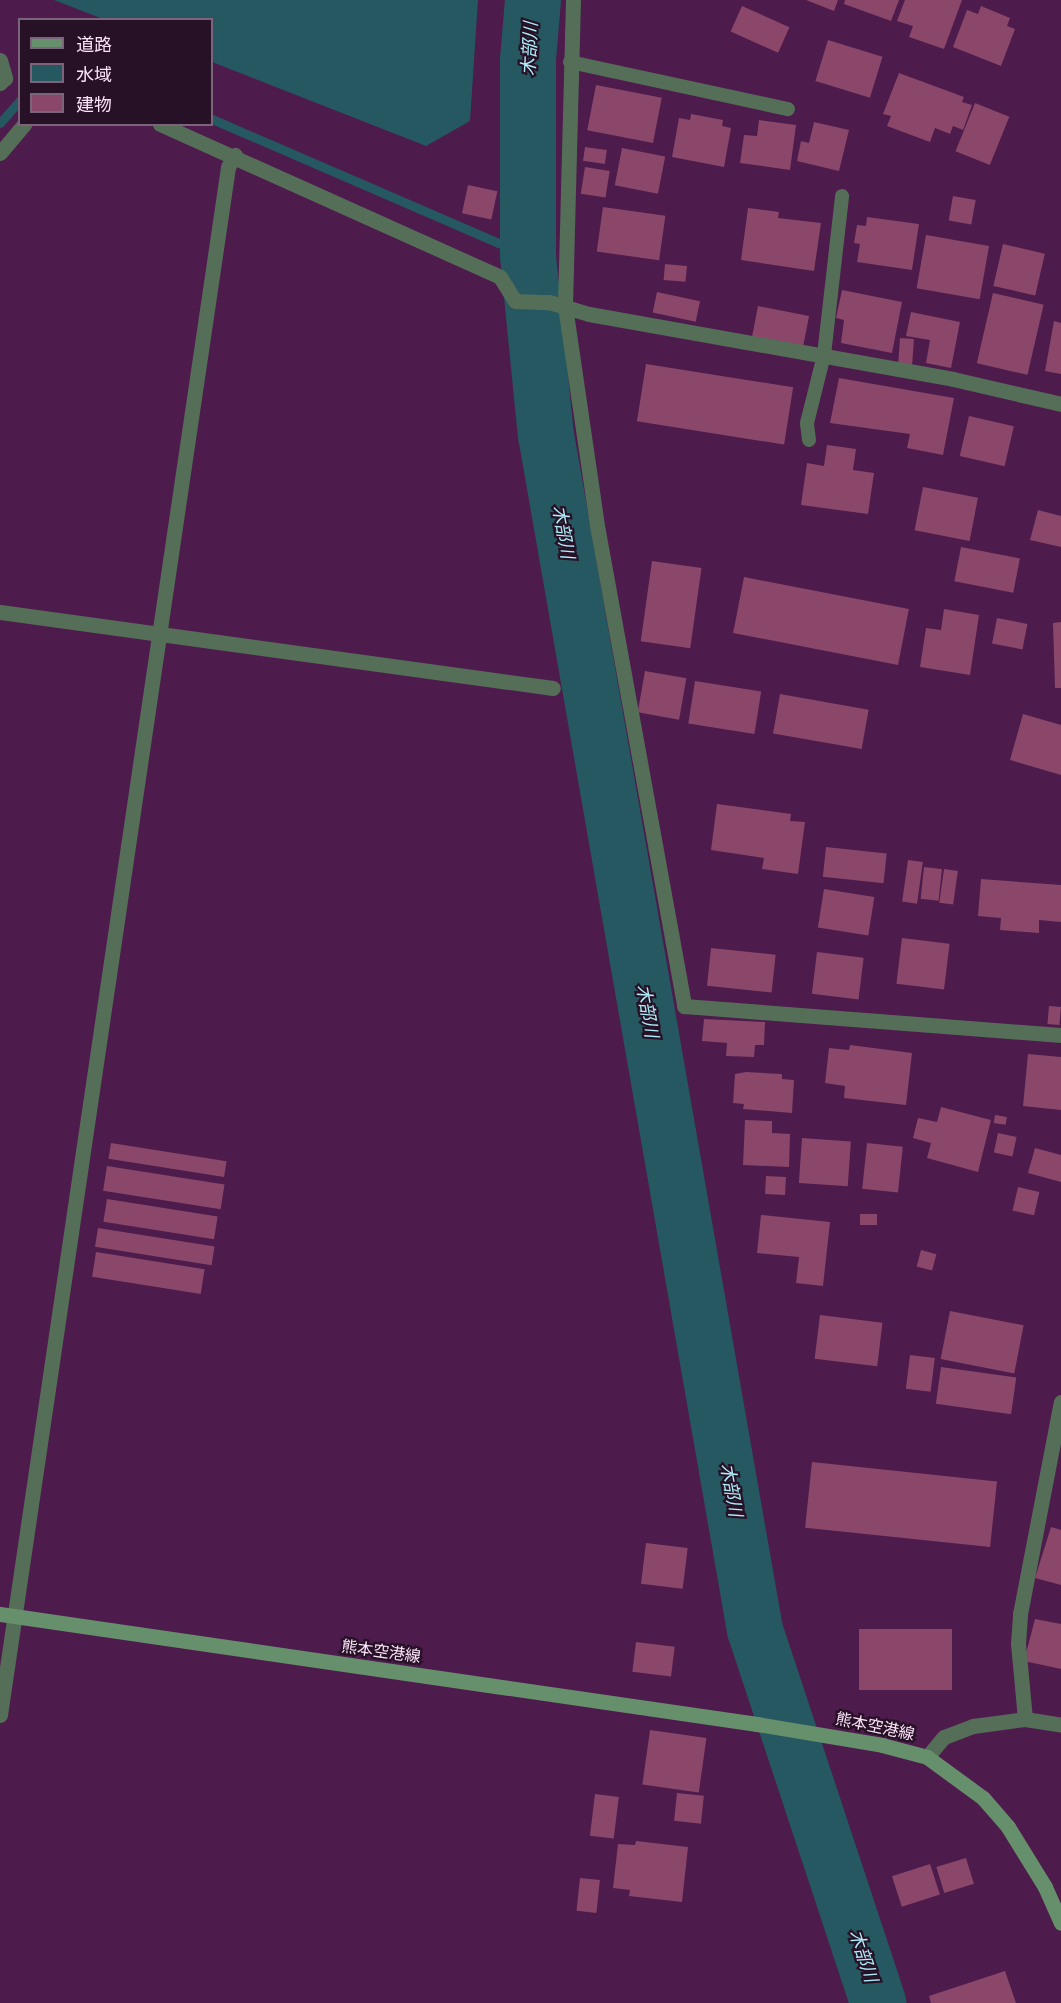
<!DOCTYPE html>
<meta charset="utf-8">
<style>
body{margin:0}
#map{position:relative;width:1061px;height:2003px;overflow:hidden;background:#4d1b4c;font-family:Montserrat,"Noto Sans JP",sans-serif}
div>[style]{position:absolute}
.water>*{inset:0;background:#255860}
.stream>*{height:9px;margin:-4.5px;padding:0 4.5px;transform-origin:4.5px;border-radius:4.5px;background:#255860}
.river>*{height:56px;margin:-28px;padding:0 28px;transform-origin:28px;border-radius:28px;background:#255860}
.building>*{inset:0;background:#8a476a;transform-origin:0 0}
.service>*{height:14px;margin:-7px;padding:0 7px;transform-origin:7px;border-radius:7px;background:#556e58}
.minor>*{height:15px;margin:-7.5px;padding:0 7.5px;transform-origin:7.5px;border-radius:7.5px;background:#556e58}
.secondary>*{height:15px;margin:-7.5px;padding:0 7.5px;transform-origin:7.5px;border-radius:7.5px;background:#668f6c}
span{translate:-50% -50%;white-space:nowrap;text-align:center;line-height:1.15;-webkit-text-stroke:4.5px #271126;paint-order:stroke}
.street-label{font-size:16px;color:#fce3fa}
.water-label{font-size:18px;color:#adeffa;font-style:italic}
.legend{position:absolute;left:18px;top:18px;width:195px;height:108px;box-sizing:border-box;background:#271126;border:2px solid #7c657b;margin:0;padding:8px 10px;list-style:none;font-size:18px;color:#fce3fa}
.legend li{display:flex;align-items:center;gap:12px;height:30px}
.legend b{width:30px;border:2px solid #7c657b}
</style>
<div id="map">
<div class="water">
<i style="clip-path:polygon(54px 0,478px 0,470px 121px,426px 146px,212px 62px,212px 20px,103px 19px)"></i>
</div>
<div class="stream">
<i style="left:212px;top:119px;width:344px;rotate:23.4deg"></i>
<i style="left:0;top:123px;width:30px;rotate:-49deg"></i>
</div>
<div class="river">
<i style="left:533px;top:0;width:59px;rotate:94.8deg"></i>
<i style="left:528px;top:59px;width:197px;rotate:90deg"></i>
<i style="left:528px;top:256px;width:180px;rotate:84.3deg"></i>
<i style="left:546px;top:435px;width:1213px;rotate:80.08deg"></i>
<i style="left:755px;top:1630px;width:393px;rotate:71.7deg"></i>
</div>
<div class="building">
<i style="clip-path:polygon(806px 0,838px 0,834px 11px)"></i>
<i style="clip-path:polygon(845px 0,899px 0,891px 21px,844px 4px)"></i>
<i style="clip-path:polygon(905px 0,962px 0,944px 49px,909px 37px,913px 26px,897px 21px)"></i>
<i style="left:742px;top:6px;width:52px;height:28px;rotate:24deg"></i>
<i style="clip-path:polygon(981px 6px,1010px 18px,1007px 26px,1015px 29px,1001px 66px,953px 47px,967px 10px,978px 14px)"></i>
<i style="left:828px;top:40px;width:57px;height:43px;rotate:17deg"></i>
<i style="clip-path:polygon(899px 73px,964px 97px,962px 102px,972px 105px,963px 130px,953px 126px,950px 134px,935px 128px,930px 142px,887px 126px,891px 116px,883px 114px)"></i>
<i style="left:596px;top:85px;width:67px;height:46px;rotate:11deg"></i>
<i style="left:975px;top:103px;width:37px;height:52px;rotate:22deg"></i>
<i style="clip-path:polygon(691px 114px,723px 120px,722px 126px,731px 128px,724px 167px,672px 157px,679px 118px,690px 120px)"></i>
<i style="clip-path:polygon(759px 120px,796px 125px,790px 170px,740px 163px,744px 135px,757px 136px)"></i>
<i style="clip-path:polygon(814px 122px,849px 130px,839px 171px,797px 161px,801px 141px,809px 143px)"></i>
<i style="left:585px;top:147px;width:22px;height:14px;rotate:8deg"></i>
<i style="left:622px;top:148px;width:44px;height:38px;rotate:11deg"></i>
<i style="left:585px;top:167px;width:25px;height:27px;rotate:9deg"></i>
<i style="left:468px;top:185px;width:30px;height:29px;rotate:12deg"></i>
<i style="left:953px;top:196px;width:23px;height:25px;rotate:10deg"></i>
<i style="left:603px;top:207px;width:63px;height:45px;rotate:8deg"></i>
<i style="clip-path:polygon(748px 208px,779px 212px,778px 218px,821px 223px,814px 271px,741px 260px)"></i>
<i style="clip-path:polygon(867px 217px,919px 224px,912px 270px,857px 262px,860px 244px,854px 243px,857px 225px,866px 226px)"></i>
<i style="left:926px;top:235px;width:64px;height:54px;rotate:10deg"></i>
<i style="left:1003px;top:244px;width:43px;height:43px;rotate:13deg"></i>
<i style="left:665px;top:264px;width:22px;height:16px;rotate:5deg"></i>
<i style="clip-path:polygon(842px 290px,902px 302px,892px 353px,841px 343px,844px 320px,836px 318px)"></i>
<i style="left:657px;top:292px;width:44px;height:21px;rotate:12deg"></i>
<i style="left:993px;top:293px;width:52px;height:72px;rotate:13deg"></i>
<i style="left:758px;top:306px;width:52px;height:32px;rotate:11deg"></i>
<i style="clip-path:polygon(911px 312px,960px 322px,951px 368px,926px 363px,930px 340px,906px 336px)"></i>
<i style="clip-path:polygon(1054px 321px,1061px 323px,1061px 374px,1045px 371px)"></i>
<i style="left:900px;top:338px;width:14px;height:26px;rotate:4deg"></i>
<i style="left:646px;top:364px;width:149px;height:58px;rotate:9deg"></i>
<i style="clip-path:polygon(839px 378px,954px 398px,943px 455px,907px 448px,910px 434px,830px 423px)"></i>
<i style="left:969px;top:416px;width:46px;height:41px;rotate:13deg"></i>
<i style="clip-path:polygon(827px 445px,856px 449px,853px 470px,874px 473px,868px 514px,801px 505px,807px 463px,824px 466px)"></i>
<i style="left:923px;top:487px;width:56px;height:44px;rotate:11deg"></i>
<i style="clip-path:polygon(1038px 510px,1061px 516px,1061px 547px,1030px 540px)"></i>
<i style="left:961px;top:547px;width:60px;height:35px;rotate:11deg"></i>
<i style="left:652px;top:561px;width:50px;height:81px;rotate:8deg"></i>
<i style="left:744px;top:577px;width:168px;height:57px;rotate:11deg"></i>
<i style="clip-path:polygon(944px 609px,979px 615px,970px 675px,920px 667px,926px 628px,941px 630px)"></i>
<i style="left:997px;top:618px;width:31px;height:26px;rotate:11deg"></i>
<i style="clip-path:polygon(1061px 622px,1061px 688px,1055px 688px,1053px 623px)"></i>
<i style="left:645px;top:671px;width:42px;height:42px;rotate:10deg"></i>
<i style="left:695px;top:681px;width:67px;height:43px;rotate:9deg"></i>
<i style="left:780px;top:694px;width:90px;height:40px;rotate:10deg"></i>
<i style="clip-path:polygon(1023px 714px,1061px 725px,1061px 775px,1010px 760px)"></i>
<i style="clip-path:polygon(717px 804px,791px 814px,790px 821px,805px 822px,798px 874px,762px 869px,764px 858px,711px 850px)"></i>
<i style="left:826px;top:847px;width:61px;height:30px;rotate:6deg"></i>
<i style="left:908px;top:860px;width:15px;height:42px;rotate:8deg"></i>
<i style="left:924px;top:867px;width:18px;height:32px;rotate:6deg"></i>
<i style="left:944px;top:869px;width:14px;height:34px;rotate:8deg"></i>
<i style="clip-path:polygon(981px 879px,1061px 885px,1061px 922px,1039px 920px,1039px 933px,1000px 930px,1001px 918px,978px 916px)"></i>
<i style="left:824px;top:889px;width:51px;height:39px;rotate:9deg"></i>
<i style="left:902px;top:938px;width:48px;height:46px;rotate:7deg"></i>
<i style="left:711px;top:948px;width:65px;height:38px;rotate:6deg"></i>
<i style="left:817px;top:952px;width:47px;height:42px;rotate:7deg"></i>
<i style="left:1049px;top:1006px;width:12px;height:18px;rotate:5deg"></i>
<i style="clip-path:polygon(704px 1019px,765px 1022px,764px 1045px,755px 1045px,754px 1057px,726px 1056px,727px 1043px,702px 1041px)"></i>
<i style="clip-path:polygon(850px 1045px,912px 1053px,906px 1105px,844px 1098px,845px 1086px,825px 1083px,829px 1048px,849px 1050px)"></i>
<i style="clip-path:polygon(1028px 1054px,1061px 1057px,1061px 1110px,1023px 1106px)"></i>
<i style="clip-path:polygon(746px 1072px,782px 1074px,782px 1079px,794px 1080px,792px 1113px,743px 1109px,744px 1104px,733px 1103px,735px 1074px)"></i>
<i style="clip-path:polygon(941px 1107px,991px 1120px,978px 1172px,927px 1158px,931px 1143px,913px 1138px,918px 1118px,937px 1122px)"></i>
<i style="left:995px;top:1115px;width:12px;height:8px;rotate:9deg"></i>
<i style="clip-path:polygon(745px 1120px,772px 1121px,772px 1133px,790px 1134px,789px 1167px,743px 1165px)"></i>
<i style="left:998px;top:1133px;width:19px;height:20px;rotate:12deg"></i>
<i style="left:802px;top:1138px;width:49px;height:45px;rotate:4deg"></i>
<i style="left:111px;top:1143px;width:117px;height:16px;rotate:9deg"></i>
<i style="left:867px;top:1143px;width:36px;height:46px;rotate:6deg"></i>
<i style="clip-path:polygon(1035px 1148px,1061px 1155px,1061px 1182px,1028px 1173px)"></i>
<i style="left:107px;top:1166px;width:119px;height:25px;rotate:9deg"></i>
<i style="left:766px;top:1176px;width:20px;height:18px;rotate:3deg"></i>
<i style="left:1018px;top:1187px;width:22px;height:24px;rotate:13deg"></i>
<i style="left:107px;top:1199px;width:112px;height:23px;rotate:9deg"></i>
<i style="left:860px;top:1214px;width:17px;height:11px"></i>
<i style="clip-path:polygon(761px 1215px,830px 1222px,823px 1286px,796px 1283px,799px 1257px,757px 1253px)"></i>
<i style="left:98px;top:1228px;width:118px;height:19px;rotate:9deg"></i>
<i style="left:921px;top:1250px;width:16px;height:17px;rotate:15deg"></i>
<i style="left:96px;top:1252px;width:110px;height:25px;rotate:9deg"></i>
<i style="left:950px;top:1311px;width:75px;height:49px;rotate:11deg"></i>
<i style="left:820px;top:1315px;width:63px;height:44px;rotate:7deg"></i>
<i style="left:910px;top:1355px;width:25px;height:34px;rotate:7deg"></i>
<i style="left:941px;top:1367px;width:76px;height:37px;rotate:8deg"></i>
<i style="left:812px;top:1462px;width:186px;height:66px;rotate:6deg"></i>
<i style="clip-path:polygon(1051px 1527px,1061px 1530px,1061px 1585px,1035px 1578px)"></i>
<i style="left:646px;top:1543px;width:42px;height:41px;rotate:7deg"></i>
<i style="clip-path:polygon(1035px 1619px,1061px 1624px,1061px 1669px,1024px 1661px)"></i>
<i style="left:859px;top:1629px;width:93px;height:61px"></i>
<i style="left:636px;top:1642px;width:39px;height:30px;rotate:7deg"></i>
<i style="left:650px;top:1730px;width:57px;height:55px;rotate:8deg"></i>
<i style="left:677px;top:1793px;width:27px;height:28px;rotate:6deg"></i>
<i style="left:595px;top:1794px;width:24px;height:42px;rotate:7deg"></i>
<i style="clip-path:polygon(636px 1841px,688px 1847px,682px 1902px,629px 1896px,630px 1890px,613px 1888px,618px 1844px,635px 1845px)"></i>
<i style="left:966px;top:1858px;width:27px;height:31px;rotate:73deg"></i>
<i style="left:930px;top:1864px;width:32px;height:40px;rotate:72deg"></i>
<i style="left:580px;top:1878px;width:20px;height:33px;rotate:6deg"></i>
<i style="clip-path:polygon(1005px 1971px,1016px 2003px,931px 2003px,929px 1996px)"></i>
</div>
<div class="service">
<i style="left:570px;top:62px;width:223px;rotate:12.2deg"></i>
<i style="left:809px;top:440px;width:17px;rotate:-97deg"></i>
<i style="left:807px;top:423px;width:70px;rotate:-76deg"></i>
<i style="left:824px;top:355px;width:160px;rotate:-83.5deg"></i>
</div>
<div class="minor">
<i style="left:573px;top:0;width:306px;rotate:91.5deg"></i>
<i style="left:565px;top:306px;width:227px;rotate:81.7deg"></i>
<i style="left:598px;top:531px;width:483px;rotate:79.7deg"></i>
<i style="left:684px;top:1006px;width:378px;rotate:4.4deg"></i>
<i style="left:0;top:60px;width:19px;rotate:74deg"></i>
<i style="left:5px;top:78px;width:7px;rotate:135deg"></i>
<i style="left:160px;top:124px;width:373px;rotate:24.2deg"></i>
<i style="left:500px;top:277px;width:28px;rotate:58deg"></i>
<i style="left:515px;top:301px;width:34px;rotate:2deg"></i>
<i style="left:549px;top:302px;width:42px;rotate:16.7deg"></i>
<i style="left:589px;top:314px;width:370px;rotate:10.1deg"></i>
<i style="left:953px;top:379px;width:111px;rotate:13deg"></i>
<i style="left:0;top:153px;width:38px;rotate:-50deg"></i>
<i style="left:0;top:612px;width:558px;rotate:7.83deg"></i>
<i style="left:0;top:1715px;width:1565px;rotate:-81.62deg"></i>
<i style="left:228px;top:167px;width:14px;rotate:-60deg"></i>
<i style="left:1025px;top:1719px;width:75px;rotate:-95.3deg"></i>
<i style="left:1018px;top:1644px;width:30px;rotate:-86deg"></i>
<i style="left:1020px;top:1614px;width:216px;rotate:-79.1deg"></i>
<i style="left:927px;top:1757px;width:26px;rotate:-50deg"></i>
<i style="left:944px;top:1737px;width:31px;rotate:-21deg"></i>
<i style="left:973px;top:1726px;width:52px;rotate:-7.7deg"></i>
<i style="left:1025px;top:1719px;width:36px;rotate:9deg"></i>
</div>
<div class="secondary">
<i style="left:0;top:1614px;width:765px;rotate:8.27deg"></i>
<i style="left:757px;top:1724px;width:127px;rotate:9.5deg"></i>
<i style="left:882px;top:1745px;width:47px;rotate:14.9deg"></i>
<i style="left:927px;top:1757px;width:69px;rotate:36.2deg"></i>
<i style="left:983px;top:1798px;width:38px;rotate:49deg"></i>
<i style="left:1008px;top:1827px;width:70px;rotate:58.3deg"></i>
<i style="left:1045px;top:1887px;width:39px;rotate:66deg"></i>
</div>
<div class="street-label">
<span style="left:381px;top:1652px;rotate:8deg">熊本空港線</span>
<span style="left:875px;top:1727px;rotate:12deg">熊本空港線</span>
</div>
<div class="water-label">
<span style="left:530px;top:49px;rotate:-87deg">木部川</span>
<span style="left:563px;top:532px;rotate:80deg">木部川</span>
<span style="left:647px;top:1011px;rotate:80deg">木部川</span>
<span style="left:731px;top:1490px;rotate:80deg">木部川</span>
<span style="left:863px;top:1956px;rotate:72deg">木部川</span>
</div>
<ul class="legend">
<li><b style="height:8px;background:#668f6c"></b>道路</li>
<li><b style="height:16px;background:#255860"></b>水域</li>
<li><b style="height:16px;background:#8a476a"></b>建物</li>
</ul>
</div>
